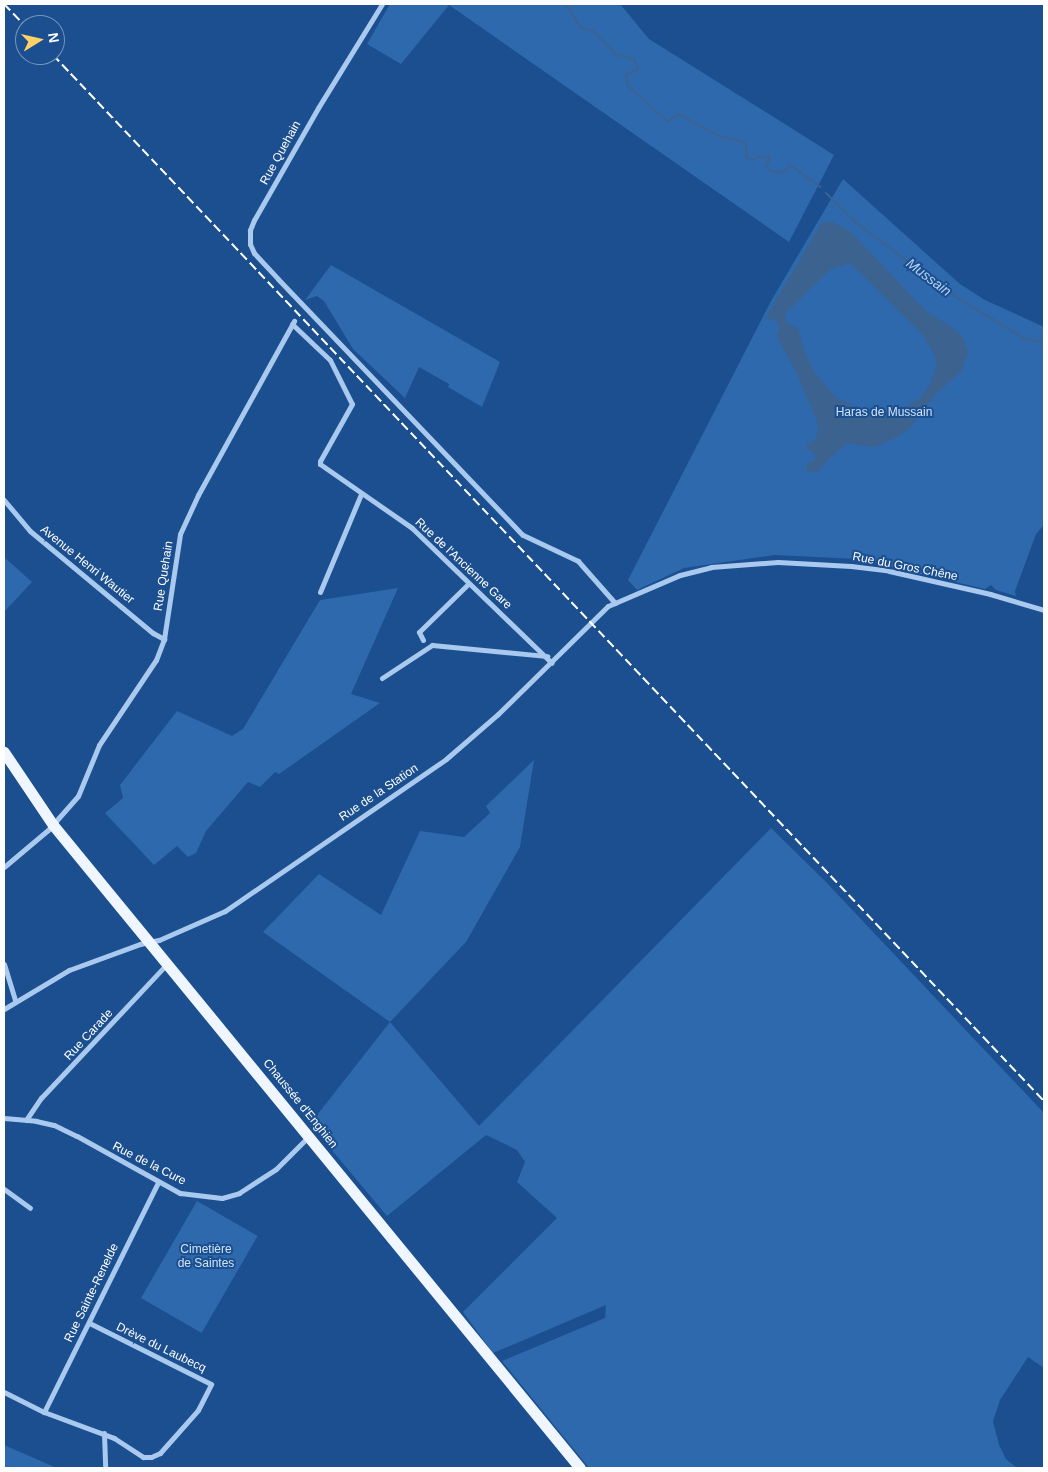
<!DOCTYPE html>
<meta charset="utf-8">
<style>
body{margin:0}
#map{position:relative;width:1048px;height:1472px;overflow:hidden;background:#1b4f8f;font-family:Helvetica,sans-serif}
div>[style]{position:absolute}
.green>*{inset:0;background:#2e69ad;transform-origin:0 0}
.water>*{inset:0;background:#3c6290}
.stream>*{height:2px;margin:-1px;padding:0 1px;transform-origin:1px;border-radius:1px;background:#3c6290}
.street>*{height:5px;margin:-2.5px;padding:0 2.5px;transform-origin:2.5px;border-radius:2.5px;background:#a9c9ee}
.primary>*{height:11px;margin:-5.5px;padding:0 5.5px;transform-origin:5.5px;border-radius:5.5px;background:#f0f6ff}
.rail>*{height:2px;margin-top:-1px;transform-origin:0;background:repeating-linear-gradient(90deg,#fff 0 9px,transparent 0 13px)}
span{translate:-50% -50%;white-space:nowrap;text-align:center;line-height:1.15;-webkit-text-stroke:4px #1b4f8f;paint-order:stroke}
.street-label{font-size:12px;color:#fff}
.park-label{font-size:12px;color:#cfe3fa}
.water-label{font-size:14px;color:#b5d3f5;font-style:italic}
.frame{position:absolute;inset:0;border:5px solid #fff;pointer-events:none}
.north{position:absolute;left:15px;top:15px;width:50px;height:50px;box-sizing:border-box;background:#1b4f8f;border:1px solid #7695bc;border-radius:50%;rotate:81deg;font-size:14px;font-weight:700;line-height:20px;text-align:center;color:#fff}
.north::after{content:'';display:block;margin:auto;width:18px;height:22px;background:#ffd166;clip-path:polygon(50% 0,100% 100%,50% 72%,0 100%)}
</style>
<div id="map">
<div class="green">
<i style="clip-path:polygon(390px 4px,620px 4px,649px 39px,834px 155px,789px 242px,449px 5px,401px 64px,367px 44px)"></i>
<i style="clip-path:polygon(843px 179px,960px 284px,985px 300px,1044px 327px,1044px 525px,1036px 534px,1015px 591px,1016px 596px,996px 590px,991px 585px,985px 589px,856px 559px,775px 555px,684px 568px,637px 590px,628px 580px,771px 301px)"></i>
<i style="clip-path:polygon(331px 265px,500px 362px,482px 407px,448px 387px,449px 384px,419px 367px,405px 398px,353px 349px,324px 301px,317px 296px,305px 300px)"></i>
<i style="clip-path:polygon(4px 557px,32px 582px,4px 612px)"></i>
<i style="clip-path:polygon(398px 588px,351px 694px,380px 703px,279px 774px,275px 772px,260px 787px,248px 782px,206px 831px,196px 853px,188px 857px,177px 846px,154px 865px,105px 813px,123px 798px,120px 785px,177px 711px,232px 736px,243px 729px,320px 600px)"></i>
<i style="clip-path:polygon(534px 760px,520px 847px,466px 942px,390px 1022px,479px 1126px,771px 828px,824px 880px,1044px 1113px,1044px 1368px,1028px 1357px,1000px 1400px,993px 1421px,999px 1445px,1006px 1459px,1017px 1468px,589px 1468px,502px 1361px,605px 1318px,606px 1305px,493px 1353px,463px 1312px,557px 1218px,517px 1182px,525px 1162px,517px 1150px,486px 1135px,387px 1216px,310px 1124px,390px 1022px,263px 932px,319px 874px,381px 915px,420px 831px,464px 837px,490px 813px,486px 806px)"></i>
<i style="left:197px;top:1201px;width:70px;height:112px;rotate:30deg"></i>
<i style="clip-path:polygon(4px 1445px,57px 1468px,4px 1468px)"></i>
</div>
<div class="water">
<i style="clip-path:polygon(evenodd,822px 222px,833px 222px,851px 232px,926px 311px,956px 330px,963px 338px,968px 352px,962px 370px,935px 395px,910px 428px,895px 438px,878px 446px,870px 447px,847px 443px,829px 459px,819px 471px,811px 473px,807px 471px,806px 463px,812px 462px,815px 459px,814px 454px,807px 448px,807px 444px,816px 439px,818px 424px,797px 374px,777px 337px,777px 332px,780px 330px,775px 318px,771px 320px,766px 317px,822px 222px,850px 263px,922px 334px,935px 356px,937px 365px,930px 384px,919px 399px,897px 411px,882px 414px,864px 410px,836px 398px,814px 371px,807px 358px,798px 328px,786px 323px,785px 314px,821px 278px,831px 269px,850px 263px)"></i>
</div>
<div class="stream">
<i style="left:566px;top:4px;width:28px;rotate:58deg"></i>
<i style="left:581px;top:28px;width:12px;rotate:14deg"></i>
<i style="left:593px;top:31px;width:32px;rotate:46deg"></i>
<i style="left:615px;top:54px;width:20px;rotate:15deg"></i>
<i style="left:634px;top:59px;width:11px;rotate:68deg"></i>
<i style="left:638px;top:69px;width:13px;rotate:153deg"></i>
<i style="left:626px;top:75px;width:10px;rotate:84deg"></i>
<i style="left:627px;top:85px;width:55px;rotate:42.1deg"></i>
<i style="left:668px;top:122px;width:13px;rotate:-39deg"></i>
<i style="left:678px;top:114px;width:47px;rotate:28.2deg"></i>
<i style="left:719px;top:136px;width:25px;rotate:14deg"></i>
<i style="left:743px;top:142px;width:4px;rotate:45deg"></i>
<i style="left:746px;top:145px;width:12px;rotate:90deg"></i>
<i style="left:746px;top:157px;width:5px;rotate:37deg"></i>
<i style="left:750px;top:160px;width:16px;rotate:-14deg"></i>
<i style="left:766px;top:156px;width:4px;rotate:27deg"></i>
<i style="left:770px;top:158px;width:9px;rotate:117deg"></i>
<i style="left:766px;top:166px;width:5px;rotate:53deg"></i>
<i style="left:769px;top:170px;width:13px;rotate:13deg"></i>
<i style="left:782px;top:173px;width:10px;rotate:-45deg"></i>
<i style="left:789px;top:166px;width:4px;rotate:14deg"></i>
<i style="left:793px;top:167px;width:34px;rotate:36deg"></i>
<i style="left:826px;top:193px;width:41px;rotate:45deg"></i>
<i style="left:855px;top:222px;width:122px;rotate:36.7deg"></i>
<i style="left:953px;top:295px;width:82px;rotate:31.6deg"></i>
<i style="left:1023px;top:338px;width:21px;rotate:11deg"></i>
</div>
<div class="street">
<i style="left:382px;top:4px;width:122px;rotate:121.6deg"></i>
<i style="left:318px;top:108px;width:129px;rotate:119.7deg"></i>
<i style="left:254px;top:220px;width:11px;rotate:112deg"></i>
<i style="left:250px;top:230px;width:14px;rotate:90deg"></i>
<i style="left:250px;top:244px;width:10px;rotate:66deg"></i>
<i style="left:254px;top:253px;width:35px;rotate:47deg"></i>
<i style="left:278px;top:279px;width:354px;rotate:46.3deg"></i>
<i style="left:523px;top:535px;width:61px;rotate:25.3deg"></i>
<i style="left:578px;top:561px;width:56px;rotate:48.6deg"></i>
<i style="left:292px;top:324px;width:52px;rotate:43.5deg"></i>
<i style="left:330px;top:360px;width:49px;rotate:63.4deg"></i>
<i style="left:352px;top:404px;width:65px;rotate:119.3deg"></i>
<i style="left:320px;top:461px;width:3px;rotate:90deg"></i>
<i style="left:320px;top:464px;width:112px;rotate:34.8deg"></i>
<i style="left:412px;top:528px;width:194px;rotate:44deg"></i>
<i style="left:4px;top:500px;width:40px;rotate:50deg"></i>
<i style="left:30px;top:531px;width:160px;rotate:39.7deg"></i>
<i style="left:153px;top:633px;width:13px;rotate:29deg"></i>
<i style="left:320px;top:592px;width:106px;rotate:-67.3deg"></i>
<i style="left:423px;top:640px;width:9px;rotate:-117deg"></i>
<i style="left:419px;top:632px;width:69px;rotate:-44.4deg"></i>
<i style="left:382px;top:678px;width:60px;rotate:-33.4deg"></i>
<i style="left:432px;top:645px;width:116px;rotate:5.5deg"></i>
<i style="left:4px;top:867px;width:57px;rotate:-40.1deg"></i>
<i style="left:48px;top:830px;width:45px;rotate:-48.6deg"></i>
<i style="left:78px;top:796px;width:55px;rotate:-67.6deg"></i>
<i style="left:99px;top:745px;width:102px;rotate:-56.2deg"></i>
<i style="left:156px;top:660px;width:22px;rotate:-69deg"></i>
<i style="left:164px;top:639px;width:106px;rotate:-81.3deg"></i>
<i style="left:180px;top:534px;width:43px;rotate:-65.2deg"></i>
<i style="left:198px;top:495px;width:199px;rotate:-61.1deg"></i>
<i style="left:4px;top:964px;width:39px;rotate:73deg"></i>
<i style="left:4px;top:1009px;width:76px;rotate:-31deg"></i>
<i style="left:69px;top:970px;width:76px;rotate:-20.1deg"></i>
<i style="left:140px;top:944px;width:19px;rotate:-12deg"></i>
<i style="left:159px;top:940px;width:72px;rotate:-23.7deg"></i>
<i style="left:225px;top:911px;width:268px;rotate:-34.5deg"></i>
<i style="left:446px;top:759px;width:69px;rotate:-40.9deg"></i>
<i style="left:498px;top:714px;width:154px;rotate:-44.5deg"></i>
<i style="left:608px;top:606px;width:78px;rotate:-23.3deg"></i>
<i style="left:680px;top:575px;width:32px;rotate:-14deg"></i>
<i style="left:711px;top:567px;width:67px;rotate:-4.3deg"></i>
<i style="left:778px;top:562px;width:73px;rotate:3.1deg"></i>
<i style="left:851px;top:566px;width:38px;rotate:7deg"></i>
<i style="left:889px;top:571px;width:104px;rotate:12.8deg"></i>
<i style="left:990px;top:594px;width:56px;rotate:16.5deg"></i>
<i style="left:4px;top:1118px;width:32px;rotate:5deg"></i>
<i style="left:36px;top:1121px;width:18px;rotate:13deg"></i>
<i style="left:54px;top:1125px;width:25px;rotate:26deg"></i>
<i style="left:77px;top:1136px;width:118px;rotate:29deg"></i>
<i style="left:180px;top:1193px;width:42px;rotate:6.8deg"></i>
<i style="left:222px;top:1198px;width:18px;rotate:-16deg"></i>
<i style="left:239px;top:1193px;width:44px;rotate:-33deg"></i>
<i style="left:276px;top:1169px;width:45px;rotate:-45deg"></i>
<i style="left:26px;top:1120px;width:27px;rotate:-56deg"></i>
<i style="left:41px;top:1098px;width:184px;rotate:-46.8deg"></i>
<i style="left:4px;top:1189px;width:32px;rotate:36deg"></i>
<i style="left:4px;top:1392px;width:45px;rotate:26.6deg"></i>
<i style="left:44px;top:1412px;width:75px;rotate:20.4deg"></i>
<i style="left:114px;top:1438px;width:35px;rotate:33deg"></i>
<i style="left:143px;top:1457px;width:8px"></i>
<i style="left:151px;top:1457px;width:10px;rotate:-24deg"></i>
<i style="left:160px;top:1453px;width:57px;rotate:-48.5deg"></i>
<i style="left:198px;top:1410px;width:29px;rotate:-63deg"></i>
<i style="left:211px;top:1384px;width:136px;rotate:-153.4deg"></i>
<i style="left:44px;top:1412px;width:257px;rotate:-63.6deg"></i>
<i style="left:104px;top:1433px;width:35px;rotate:88deg"></i>
</div>
<div class="primary">
<i style="left:4px;top:752px;width:88px;rotate:56.1deg"></i>
<i style="left:53px;top:825px;width:831px;rotate:50.66deg"></i>
</div>
<div class="rail">
<i style="left:4px;top:4px;width:30px;rotate:46deg"></i>
<i style="left:53px;top:55px;width:1441px;rotate:46.55deg"></i>
</div>
<div class="street-label">
<span style="left:281px;top:153px;rotate:-61deg">Rue Quehain</span>
<span style="left:463px;top:564px;rotate:43deg">Rue de l'Ancienne Gare</span>
<span style="left:87px;top:565px;rotate:39deg">Avenue Henri Wautier</span>
<span style="left:905px;top:567px;rotate:11deg">Rue du Gros Chêne</span>
<span style="left:164px;top:576px;rotate:-81deg">Rue Quehain</span>
<span style="left:379px;top:793px;rotate:-34deg">Rue de la Station</span>
<span style="left:89px;top:1035px;rotate:-47deg">Rue Carade</span>
<span style="left:300px;top:1104px;rotate:51deg">Chaussée d'Enghien</span>
<span style="left:149px;top:1164px;rotate:27deg">Rue de la Cure</span>
<span style="left:92px;top:1293px;rotate:-64deg">Rue Sainte-Renelde</span>
<span style="left:161px;top:1348px;rotate:26deg">Drève du Laubecq</span>
</div>
<div class="park-label">
<span style="left:884px;top:413px">Haras de Mussain</span>
<span style="left:206px;top:1257px">Cimetière<br>de Saintes</span>
</div>
<div class="water-label">
<span style="left:929px;top:277px;rotate:37deg">Mussain</span>
</div>
<div class="frame"></div>
<div class="north">N</div>
</div>
